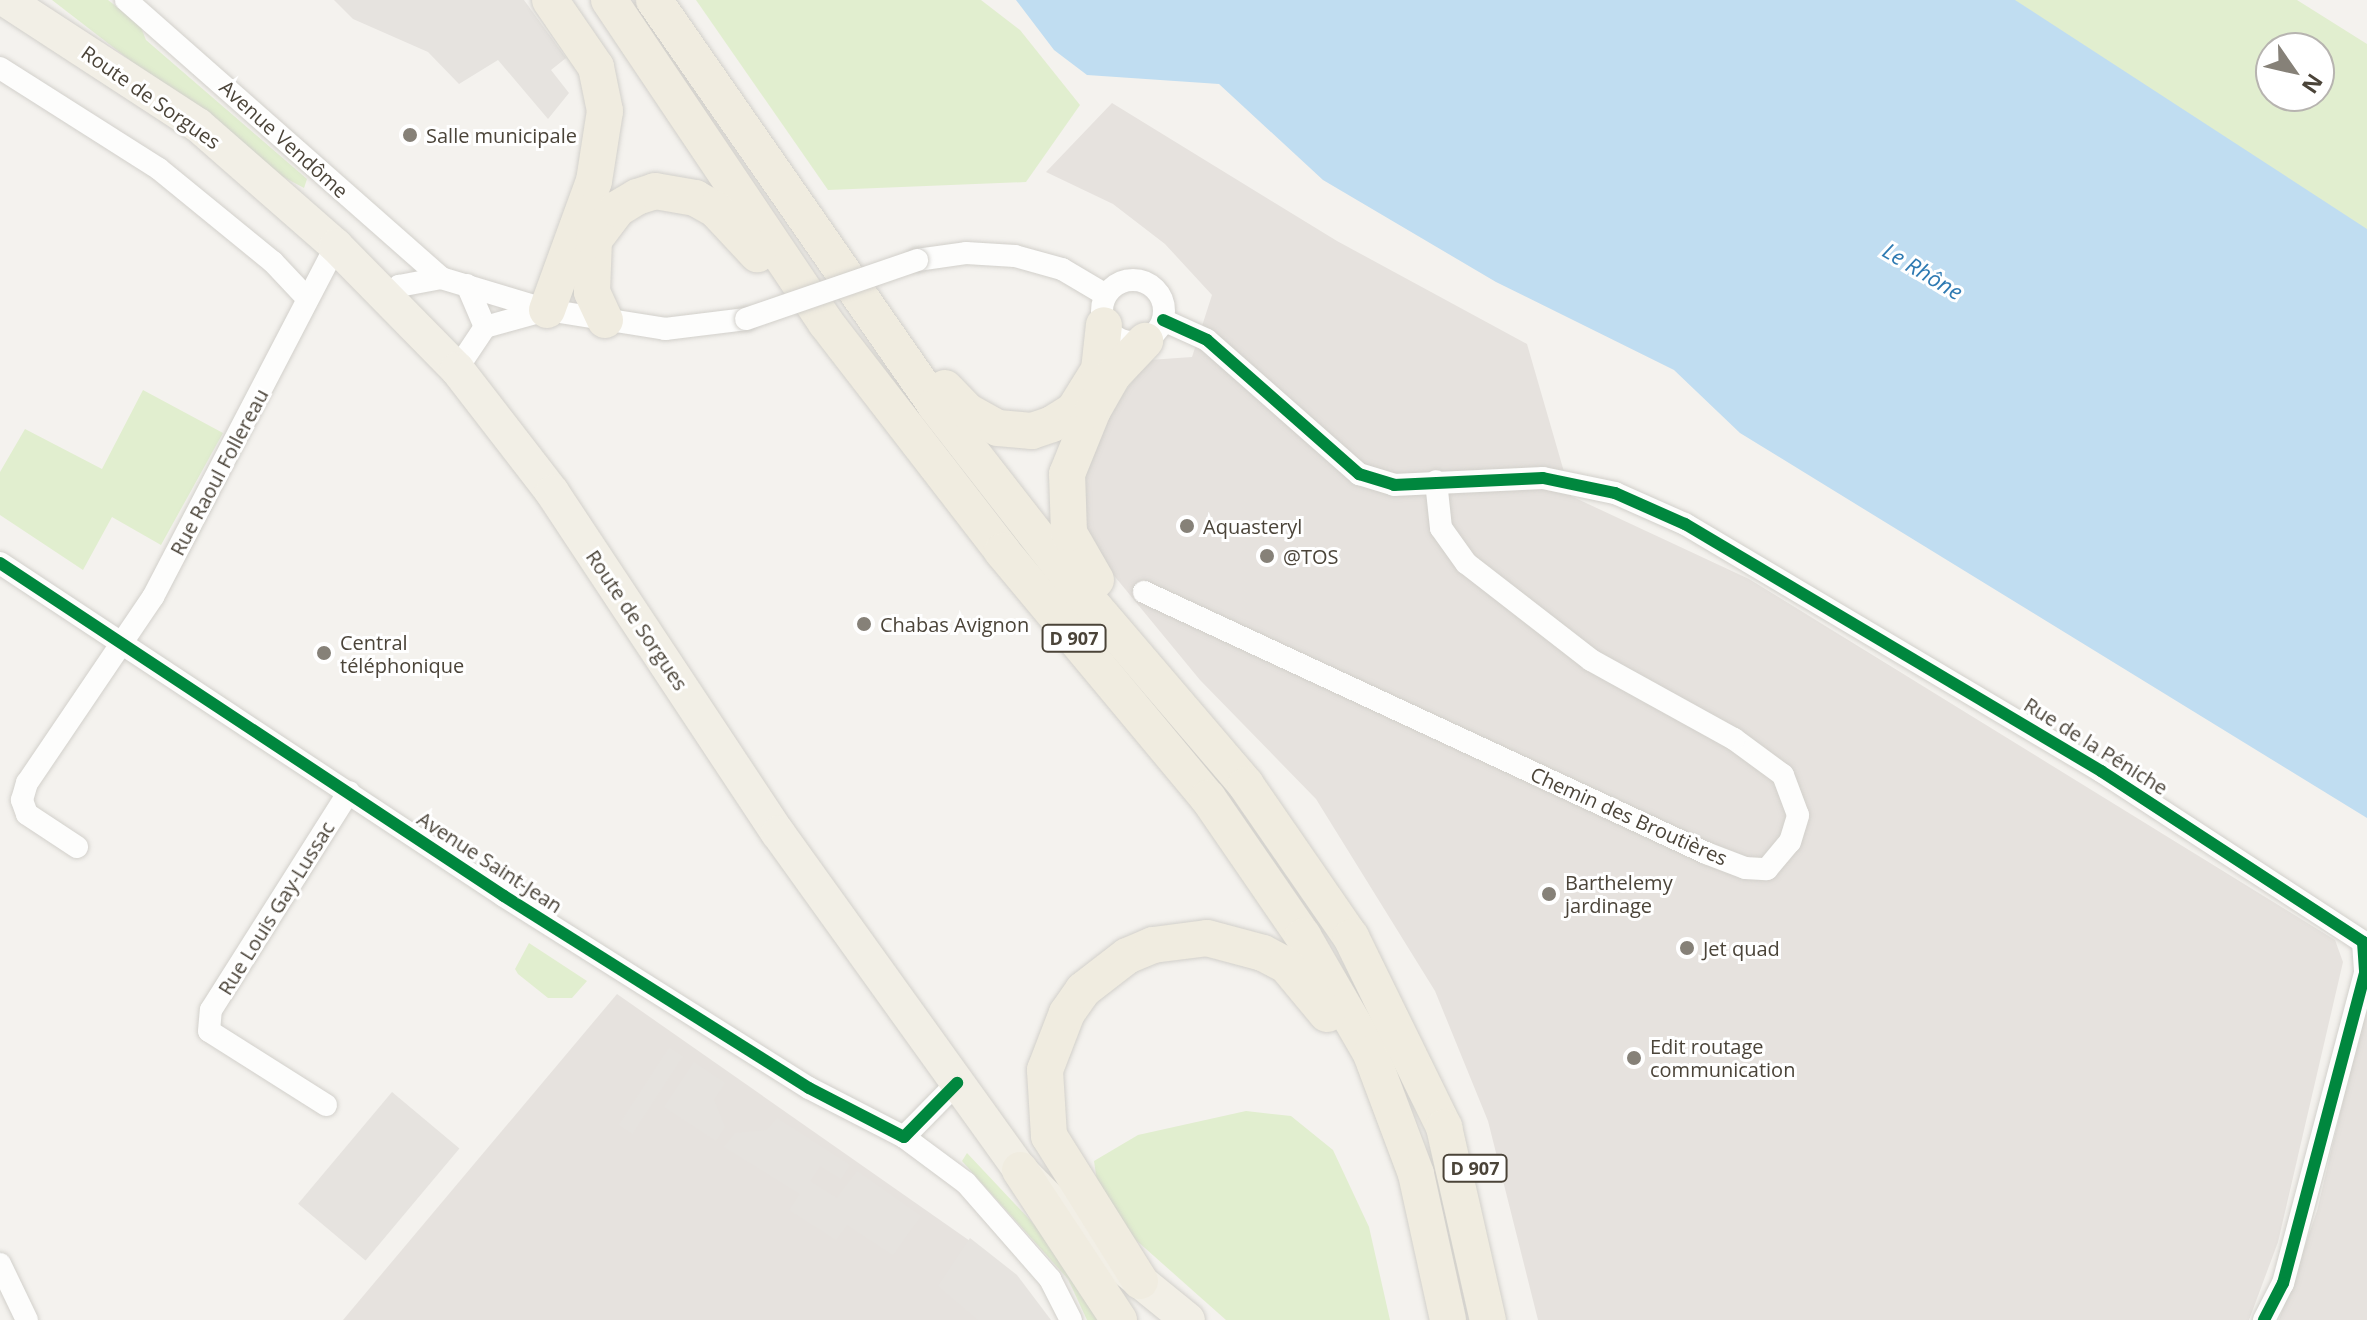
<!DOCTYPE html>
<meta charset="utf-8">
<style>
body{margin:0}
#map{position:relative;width:2367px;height:1320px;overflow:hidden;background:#f4f2ee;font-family:"Open Sans",sans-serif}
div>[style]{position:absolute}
.industrial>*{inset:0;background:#e6e2de}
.green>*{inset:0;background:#e1eecf}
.parking>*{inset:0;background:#e6e3df;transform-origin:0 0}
.water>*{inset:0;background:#c0ddf1}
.roads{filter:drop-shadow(0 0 2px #d2d0cb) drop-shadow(0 0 2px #d2d0cb)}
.minor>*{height:22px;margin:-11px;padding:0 11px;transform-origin:11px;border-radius:11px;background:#fdfdfc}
.minor>.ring{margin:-11px;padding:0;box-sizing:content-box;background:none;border:22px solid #fdfdfc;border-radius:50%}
.primary>*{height:34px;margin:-17px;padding:0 17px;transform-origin:17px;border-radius:17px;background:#f2efe6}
.trunk>*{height:36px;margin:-18px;padding:0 18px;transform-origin:18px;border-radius:18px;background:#f0ece0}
.bridges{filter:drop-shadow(0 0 2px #d2d0cb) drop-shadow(0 0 2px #d2d0cb)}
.minor-bridge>*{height:22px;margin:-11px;padding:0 11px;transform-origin:11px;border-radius:11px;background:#fdfdfc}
.cycleway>*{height:12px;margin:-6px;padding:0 6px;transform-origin:6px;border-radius:6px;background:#00873e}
.dots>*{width:22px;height:22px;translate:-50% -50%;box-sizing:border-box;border:4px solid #fff;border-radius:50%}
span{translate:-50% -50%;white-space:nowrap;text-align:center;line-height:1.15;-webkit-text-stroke:6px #fff;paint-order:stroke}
.shield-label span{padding:2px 6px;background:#fff;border:2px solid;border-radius:6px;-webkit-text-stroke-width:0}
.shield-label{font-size:18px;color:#4b4439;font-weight:700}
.street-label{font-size:20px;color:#4b4439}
.poi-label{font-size:20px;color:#4b4439}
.left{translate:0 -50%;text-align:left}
.water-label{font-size:22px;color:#2e7ab2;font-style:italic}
.north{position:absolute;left:2255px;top:32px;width:80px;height:80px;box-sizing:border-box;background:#fff;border:2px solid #b7b4b0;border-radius:50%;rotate:124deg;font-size:22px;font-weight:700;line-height:32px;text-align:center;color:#4b4439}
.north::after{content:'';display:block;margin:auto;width:28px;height:36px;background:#868178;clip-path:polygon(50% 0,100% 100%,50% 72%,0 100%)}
</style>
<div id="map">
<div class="industrial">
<i style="clip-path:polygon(1112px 103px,1337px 241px,1527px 344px,1571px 496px,1749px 579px,2335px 940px,2343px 962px,2278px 1242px,2249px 1320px,1538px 1320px,1488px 1121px,1435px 991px,1316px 799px,1200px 680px,1088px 544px,1080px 472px,1111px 409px,1149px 360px,1192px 357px,1212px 295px,1165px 244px,1113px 204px,1046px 172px)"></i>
<i style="clip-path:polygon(617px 994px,970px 1241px,1048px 1320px,343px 1320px)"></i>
<i style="clip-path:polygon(2367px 999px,2367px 1320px,2279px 1320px,2317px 1211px)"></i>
</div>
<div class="green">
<i style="clip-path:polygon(52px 0,108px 0,140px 25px,146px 40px,307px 179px,304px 188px,276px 173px)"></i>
<i style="clip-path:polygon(696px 0,981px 0,1020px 30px,1080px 105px,1026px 182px,828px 190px)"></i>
<i style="clip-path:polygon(evenodd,2014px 0,2297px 0,2367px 44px,2367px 230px,2014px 0,2271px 48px,2319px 48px,2319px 96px,2271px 96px,2271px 48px)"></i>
<i style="clip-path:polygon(143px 390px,223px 433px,161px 545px,112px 517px,83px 570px,0 515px,0 472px,25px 429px,102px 469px)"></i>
<i style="clip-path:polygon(529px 943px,587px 981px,572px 998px,548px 998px,518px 974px,515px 969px)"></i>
<i style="clip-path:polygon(1246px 1111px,1291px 1116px,1333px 1150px,1369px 1227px,1390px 1320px,1226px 1320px,1101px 1209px,1094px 1161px,1138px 1135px)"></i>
<i style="clip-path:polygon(967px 1153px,1077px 1270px,1108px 1320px,1087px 1320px,1068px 1279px,962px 1161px)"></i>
</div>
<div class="parking">
<i style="clip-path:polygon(334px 0,524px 0,566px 58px,551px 70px,569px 93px,548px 119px,498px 60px,459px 84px,428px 52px,353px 19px)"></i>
<i style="left:669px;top:1047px;width:17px;height:93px;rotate:33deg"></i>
<i style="clip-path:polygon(694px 1062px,725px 1083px,714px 1100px,725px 1127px,716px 1141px,664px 1107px)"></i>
<i style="left:392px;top:1092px;width:88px;height:146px;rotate:40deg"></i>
<i style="clip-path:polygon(777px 1118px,850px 1165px,841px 1179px,820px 1166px,810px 1181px,837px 1198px,857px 1171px,921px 1216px,893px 1255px,847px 1225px,836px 1240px,789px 1210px,800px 1194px,724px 1147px,735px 1133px,767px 1130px)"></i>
<i style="clip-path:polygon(970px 1238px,1017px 1275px,1051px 1320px,978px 1320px,938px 1286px)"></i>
</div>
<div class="water">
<i style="clip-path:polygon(1016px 0,2015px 0,2367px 229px,2367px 818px,1740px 433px,1674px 370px,1496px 282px,1323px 180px,1219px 84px,1087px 75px,1054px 50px)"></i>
</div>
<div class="roads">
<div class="minor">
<i style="left:126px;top:0;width:420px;rotate:41.4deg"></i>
<i style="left:0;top:68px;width:188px;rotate:32.4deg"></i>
<i style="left:159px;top:169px;width:147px;rotate:39.2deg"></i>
<i style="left:273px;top:262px;width:48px;rotate:46.7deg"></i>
<i style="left:917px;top:260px;width:49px;rotate:-8.1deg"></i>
<i style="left:966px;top:253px;width:49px;rotate:3.5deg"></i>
<i style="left:1015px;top:256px;width:49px;rotate:15.5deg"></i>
<i style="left:1062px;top:269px;width:51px;rotate:30.6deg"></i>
<i class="ring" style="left:1102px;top:280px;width:40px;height:40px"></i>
<i style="left:467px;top:285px;width:46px;rotate:66.8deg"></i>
<i style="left:389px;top:298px;width:16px;rotate:-50deg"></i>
<i style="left:399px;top:286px;width:43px;rotate:-10.8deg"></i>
<i style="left:441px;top:278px;width:111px;rotate:16.8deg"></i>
<i style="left:547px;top:310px;width:120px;rotate:9.1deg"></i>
<i style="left:665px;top:329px;width:82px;rotate:-7deg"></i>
<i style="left:1163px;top:320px;width:48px;rotate:24.4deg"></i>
<i style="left:1207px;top:340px;width:203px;rotate:41.4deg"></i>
<i style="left:1359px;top:474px;width:37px;rotate:17deg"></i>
<i style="left:1394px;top:485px;width:149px;rotate:-2.7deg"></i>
<i style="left:1543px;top:478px;width:74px;rotate:11.8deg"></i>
<i style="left:1615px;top:493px;width:77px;rotate:23.9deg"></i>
<i style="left:1685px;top:524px;width:484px;rotate:30.7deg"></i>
<i style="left:2101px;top:771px;width:313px;rotate:33.1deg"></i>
<i style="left:2363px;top:942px;width:31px;rotate:86deg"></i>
<i style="left:2365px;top:973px;width:321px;rotate:104.8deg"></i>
<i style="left:2283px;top:1283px;width:42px;rotate:117.2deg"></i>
<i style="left:457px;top:369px;width:50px;rotate:-56.3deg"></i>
<i style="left:485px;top:327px;width:63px;rotate:-15.6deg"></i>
<i style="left:0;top:563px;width:604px;rotate:33.45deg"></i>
<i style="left:504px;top:896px;width:360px;rotate:32.2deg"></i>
<i style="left:809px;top:1088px;width:107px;rotate:27.3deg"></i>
<i style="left:904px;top:1137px;width:76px;rotate:-45.5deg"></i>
<i style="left:1144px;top:592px;width:620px;rotate:24.91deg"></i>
<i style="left:1706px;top:853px;width:42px;rotate:21deg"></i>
<i style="left:1745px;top:868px;width:22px;rotate:3deg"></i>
<i style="left:1767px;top:869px;width:35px;rotate:-50deg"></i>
<i style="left:1790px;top:842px;width:28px;rotate:-73deg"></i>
<i style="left:1798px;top:815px;width:43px;rotate:-110.6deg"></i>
<i style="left:1783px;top:775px;width:61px;rotate:-143.7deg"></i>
<i style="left:1734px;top:739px;width:163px;rotate:-151.1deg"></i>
<i style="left:1591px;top:660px;width:158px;rotate:-142.2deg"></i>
<i style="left:1466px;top:563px;width:43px;rotate:-125.5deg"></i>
<i style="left:1441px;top:528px;width:47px;rotate:-96.1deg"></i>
<i style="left:77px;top:847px;width:60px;rotate:-146.6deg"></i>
<i style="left:27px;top:814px;width:15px;rotate:-110deg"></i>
<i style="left:22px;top:800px;width:18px;rotate:-74deg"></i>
<i style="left:27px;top:783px;width:225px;rotate:-55.9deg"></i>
<i style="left:153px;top:597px;width:396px;rotate:-62.5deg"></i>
<i style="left:326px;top:1105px;width:138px;rotate:-147.7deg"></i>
<i style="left:209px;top:1031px;width:21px;rotate:-85deg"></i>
<i style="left:211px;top:1010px;width:258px;rotate:-57.7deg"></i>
<i style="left:904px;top:1137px;width:77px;rotate:36.6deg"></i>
<i style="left:966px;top:1183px;width:128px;rotate:48.8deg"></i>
<i style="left:1050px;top:1279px;width:46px;rotate:62.9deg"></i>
<i style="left:0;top:1264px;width:62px;rotate:64.3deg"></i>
</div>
<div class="primary">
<i style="left:6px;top:0;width:229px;rotate:33.1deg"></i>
<i style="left:198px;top:125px;width:184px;rotate:41.2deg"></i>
<i style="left:336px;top:246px;width:173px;rotate:45.5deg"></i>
<i style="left:457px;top:369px;width:155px;rotate:52.3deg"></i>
<i style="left:552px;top:492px;width:409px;rotate:56.5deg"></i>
<i style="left:778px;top:833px;width:415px;rotate:54.3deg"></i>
<i style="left:1020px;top:1170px;width:95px;rotate:45.4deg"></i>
<i style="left:1087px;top:1238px;width:130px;rotate:39.1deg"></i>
</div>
<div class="trunk">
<i style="left:609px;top:0;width:389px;rotate:56.1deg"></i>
<i style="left:826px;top:323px;width:288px;rotate:52.3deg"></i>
<i style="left:1002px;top:551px;width:322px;rotate:50.2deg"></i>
<i style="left:1208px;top:798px;width:168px;rotate:55.5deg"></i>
<i style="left:1303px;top:936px;width:136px;rotate:60deg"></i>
<i style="left:1371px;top:1054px;width:128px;rotate:69.4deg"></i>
<i style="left:1416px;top:1174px;width:149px;rotate:77.6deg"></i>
<i style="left:654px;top:0;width:493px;rotate:55.2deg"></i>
<i style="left:935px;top:405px;width:223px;rotate:52.1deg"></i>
<i style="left:1072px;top:581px;width:268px;rotate:49.5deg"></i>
<i style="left:1246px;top:785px;width:185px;rotate:55.4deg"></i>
<i style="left:1351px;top:937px;width:212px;rotate:63.9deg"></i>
<i style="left:1444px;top:1127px;width:198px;rotate:77.2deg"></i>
<i style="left:547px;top:310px;width:137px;rotate:-70deg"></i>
<i style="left:594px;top:181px;width:71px;rotate:-81.1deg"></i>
<i style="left:605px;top:111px;width:45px;rotate:-101.6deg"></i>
<i style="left:596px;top:67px;width:81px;rotate:-124.5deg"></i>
<i style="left:605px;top:320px;width:31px;rotate:-115deg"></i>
<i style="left:592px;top:292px;width:52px;rotate:-87.8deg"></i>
<i style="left:594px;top:240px;width:39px;rotate:-53deg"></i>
<i style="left:617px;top:209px;width:23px;rotate:-31deg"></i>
<i style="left:637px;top:197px;width:19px;rotate:-18deg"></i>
<i style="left:655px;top:191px;width:41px;rotate:9.9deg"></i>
<i style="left:695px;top:198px;width:23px;rotate:29deg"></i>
<i style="left:715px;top:209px;width:62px;rotate:47deg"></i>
<i style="left:945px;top:388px;width:32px;rotate:46deg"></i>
<i style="left:967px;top:411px;width:35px;rotate:29deg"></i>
<i style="left:998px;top:428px;width:34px;rotate:5deg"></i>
<i style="left:1032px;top:431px;width:21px;rotate:-19deg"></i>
<i style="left:1052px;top:424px;width:26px;rotate:-32deg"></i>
<i style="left:1074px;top:410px;width:47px;rotate:-58deg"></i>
<i style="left:1099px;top:370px;width:45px;rotate:-83.7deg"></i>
<i style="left:1096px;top:580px;width:54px;rotate:-119.9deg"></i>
<i style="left:1069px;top:533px;width:59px;rotate:-91.9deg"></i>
<i style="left:1067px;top:474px;width:69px;rotate:-67.9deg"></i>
<i style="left:1093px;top:410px;width:40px;rotate:-60.3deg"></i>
<i style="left:1113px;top:375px;width:47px;rotate:-46.7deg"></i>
<i style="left:1020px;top:1170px;width:180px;rotate:56.6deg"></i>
<i style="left:1140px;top:1281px;width:171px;rotate:-122.1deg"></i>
<i style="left:1049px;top:1136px;width:66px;rotate:-93.5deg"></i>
<i style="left:1045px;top:1070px;width:61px;rotate:-68.9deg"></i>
<i style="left:1067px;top:1013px;width:28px;rotate:-55deg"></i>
<i style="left:1083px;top:990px;width:56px;rotate:-37.7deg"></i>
<i style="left:1127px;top:956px;width:28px;rotate:-23deg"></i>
<i style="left:1153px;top:945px;width:54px;rotate:-7.4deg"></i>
<i style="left:1207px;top:938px;width:58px;rotate:15deg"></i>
<i style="left:1263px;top:953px;width:26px;rotate:28deg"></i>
<i style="left:1286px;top:965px;width:64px;rotate:50.1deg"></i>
</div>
</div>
<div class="bridges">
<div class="minor-bridge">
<i style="left:746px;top:319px;width:181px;rotate:-19deg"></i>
</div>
</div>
<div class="cycleway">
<i style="left:1163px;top:320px;width:48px;rotate:24.4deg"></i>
<i style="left:1207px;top:340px;width:203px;rotate:41.4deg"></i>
<i style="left:1359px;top:474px;width:37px;rotate:17deg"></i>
<i style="left:1394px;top:485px;width:149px;rotate:-2.7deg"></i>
<i style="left:1543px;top:478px;width:74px;rotate:11.8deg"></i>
<i style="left:1615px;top:493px;width:77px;rotate:23.9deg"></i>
<i style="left:1685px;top:524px;width:484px;rotate:30.7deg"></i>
<i style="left:2101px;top:771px;width:313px;rotate:33.1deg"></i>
<i style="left:2363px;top:942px;width:31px;rotate:86deg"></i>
<i style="left:2365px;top:973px;width:321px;rotate:104.8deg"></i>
<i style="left:2283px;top:1283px;width:42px;rotate:117.2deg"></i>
<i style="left:0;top:563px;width:604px;rotate:33.45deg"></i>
<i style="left:504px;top:896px;width:360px;rotate:32.2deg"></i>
<i style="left:809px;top:1088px;width:107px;rotate:27.3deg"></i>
<i style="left:904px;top:1137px;width:76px;rotate:-45.5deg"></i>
</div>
<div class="dots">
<i style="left:410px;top:135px;background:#868178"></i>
<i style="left:1187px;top:526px;background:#868178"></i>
<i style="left:1267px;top:556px;background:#868178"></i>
<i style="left:864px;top:624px;background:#868178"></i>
<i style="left:324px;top:653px;background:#868178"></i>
<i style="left:1549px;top:894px;background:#868178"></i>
<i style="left:1687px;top:948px;background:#868178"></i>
<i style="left:1634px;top:1058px;background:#868178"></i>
</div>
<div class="shield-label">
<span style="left:1074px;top:638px">D 907</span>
<span style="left:1475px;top:1168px">D 907</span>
</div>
<div class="street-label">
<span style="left:151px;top:97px;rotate:35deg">Route de Sorgues</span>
<span style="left:284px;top:139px;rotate:42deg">Avenue Vendôme</span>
<span style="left:219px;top:472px;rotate:-62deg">Rue Raoul Follereau</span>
<span style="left:637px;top:620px;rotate:56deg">Route de Sorgues</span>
<span style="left:2096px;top:746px;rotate:32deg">Rue de la Péniche</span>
<span style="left:1629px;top:816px;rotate:24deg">Chemin des Broutières</span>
<span style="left:490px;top:862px;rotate:33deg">Avenue Saint-Jean</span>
<span style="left:276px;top:908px;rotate:-58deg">Rue Louis Gay-Lussac</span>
</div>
<div class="poi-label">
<span class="left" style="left:426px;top:135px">Salle municipale</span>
<span class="left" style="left:1203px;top:526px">Aquasteryl</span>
<span class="left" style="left:1283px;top:556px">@TOS</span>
<span class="left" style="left:880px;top:624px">Chabas Avignon</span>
<span class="left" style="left:340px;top:654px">Central<br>téléphonique</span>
<span class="left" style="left:1565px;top:894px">Barthelemy<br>jardinage</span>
<span class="left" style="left:1703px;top:948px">Jet quad</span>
<span class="left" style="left:1650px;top:1058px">Edit routage<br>communication</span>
</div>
<div class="water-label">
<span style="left:1923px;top:271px;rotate:31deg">Le Rhône</span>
</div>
<div class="north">N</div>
</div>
